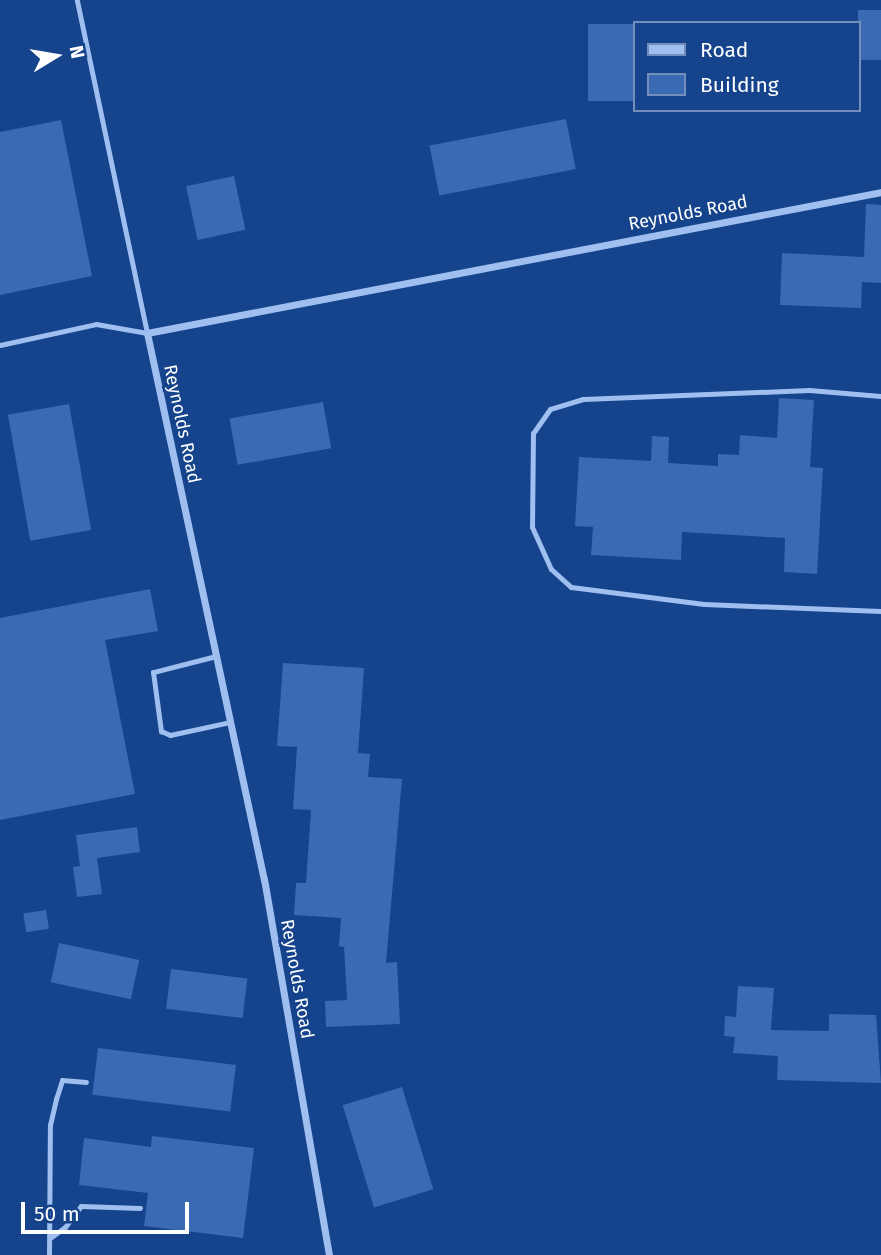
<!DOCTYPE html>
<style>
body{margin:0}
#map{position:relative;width:881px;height:1255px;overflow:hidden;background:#15438c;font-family:"Fira Sans",sans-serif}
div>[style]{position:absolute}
.building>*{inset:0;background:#396ab3;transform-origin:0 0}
.service>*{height:5px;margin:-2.5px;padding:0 2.5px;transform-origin:2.5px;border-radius:2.5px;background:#9fbff0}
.minor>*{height:7px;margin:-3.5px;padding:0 3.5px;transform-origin:3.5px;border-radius:3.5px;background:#9fbff0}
span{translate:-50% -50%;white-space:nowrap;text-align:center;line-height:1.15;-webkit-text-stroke:5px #15438c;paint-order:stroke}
.street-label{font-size:18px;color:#fff}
.legend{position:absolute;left:633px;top:21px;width:228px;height:91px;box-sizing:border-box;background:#15438c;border:2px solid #738eba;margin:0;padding:9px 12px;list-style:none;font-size:21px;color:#fff}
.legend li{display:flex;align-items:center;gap:14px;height:35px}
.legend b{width:35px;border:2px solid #738eba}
.north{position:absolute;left:21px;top:21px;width:70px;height:70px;-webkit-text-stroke:5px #15438c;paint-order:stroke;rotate:79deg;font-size:19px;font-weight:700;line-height:28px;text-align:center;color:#fff}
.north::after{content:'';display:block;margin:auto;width:24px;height:32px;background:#fff;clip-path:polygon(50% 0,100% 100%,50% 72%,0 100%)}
.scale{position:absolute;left:21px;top:1202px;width:168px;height:32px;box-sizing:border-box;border:4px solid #fff;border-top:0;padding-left:9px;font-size:21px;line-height:24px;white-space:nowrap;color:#fff;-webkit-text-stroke:5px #15438c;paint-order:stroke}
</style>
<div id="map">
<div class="building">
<i style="left:881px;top:10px;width:50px;height:23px;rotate:90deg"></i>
<i style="left:634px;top:24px;width:77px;height:46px;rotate:90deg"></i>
<i style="left:566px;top:119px;width:51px;height:139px;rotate:79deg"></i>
<i style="clip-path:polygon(61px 120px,92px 276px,0 295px,0 132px)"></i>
<i style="left:234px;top:176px;width:55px;height:49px;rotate:78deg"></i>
<i style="clip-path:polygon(866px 204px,881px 205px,881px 283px,862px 282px,861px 308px,780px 305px,782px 253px,864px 257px)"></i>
<i style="clip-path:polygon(779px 398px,814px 400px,810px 467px,823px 468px,817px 574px,784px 572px,785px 538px,682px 532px,681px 560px,591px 555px,593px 527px,575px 526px,579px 457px,651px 461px,652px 436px,669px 437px,668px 463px,718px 466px,718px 454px,739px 455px,740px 435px,777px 438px)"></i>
<i style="left:323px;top:402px;width:47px;height:95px;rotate:80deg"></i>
<i style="left:69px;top:404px;width:128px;height:62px;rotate:80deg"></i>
<i style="clip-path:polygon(150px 589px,158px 631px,105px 640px,135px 794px,0 820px,0 618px)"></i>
<i style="clip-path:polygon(283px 663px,364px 668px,358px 753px,370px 754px,368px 777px,402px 779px,386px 963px,397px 962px,400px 1024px,326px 1027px,325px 1001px,347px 1000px,344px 947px,339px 946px,341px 918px,294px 915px,296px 883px,306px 883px,311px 810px,293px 809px,297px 747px,277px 746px)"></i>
<i style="clip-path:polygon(137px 827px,140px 852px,97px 858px,102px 894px,77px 897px,73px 867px,80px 866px,76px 835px)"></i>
<i style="left:46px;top:910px;width:19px;height:23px;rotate:81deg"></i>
<i style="left:59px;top:943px;width:82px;height:40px;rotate:12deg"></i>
<i style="left:171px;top:969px;width:77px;height:40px;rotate:7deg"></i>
<i style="clip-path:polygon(738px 986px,774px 988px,771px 1030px,829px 1031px,829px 1014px,876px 1015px,881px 1083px,777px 1080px,778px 1056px,733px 1053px,735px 1037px,724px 1036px,725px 1016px,736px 1017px)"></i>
<i style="left:98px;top:1048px;width:139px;height:47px;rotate:7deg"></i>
<i style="left:402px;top:1087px;width:107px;height:62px;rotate:73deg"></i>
<i style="clip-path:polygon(152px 1136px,254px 1148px,243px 1238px,144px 1226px,148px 1193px,79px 1185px,84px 1138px,151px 1147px)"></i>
</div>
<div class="service">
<i style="left:0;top:345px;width:98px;rotate:-12.3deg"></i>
<i style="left:96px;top:324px;width:52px;rotate:10deg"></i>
<i style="left:147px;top:333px;width:340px;rotate:-101.9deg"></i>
<i style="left:881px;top:396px;width:72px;rotate:-175.2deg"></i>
<i style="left:809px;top:390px;width:226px;rotate:177.7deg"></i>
<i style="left:583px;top:399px;width:34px;rotate:163deg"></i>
<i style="left:550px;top:409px;width:29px;rotate:125deg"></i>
<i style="left:533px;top:433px;width:94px;rotate:90.6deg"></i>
<i style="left:532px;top:527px;width:46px;rotate:65.7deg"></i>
<i style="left:551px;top:569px;width:27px;rotate:42deg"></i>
<i style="left:571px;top:587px;width:134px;rotate:7.3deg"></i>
<i style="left:704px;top:604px;width:177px;rotate:2.3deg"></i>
<i style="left:216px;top:656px;width:65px;rotate:165.7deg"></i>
<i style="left:153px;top:672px;width:60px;rotate:82.3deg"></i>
<i style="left:161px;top:731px;width:10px;rotate:24deg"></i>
<i style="left:170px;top:735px;width:61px;rotate:-12.2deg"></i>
<i style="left:50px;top:1238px;width:19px;rotate:-36deg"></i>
<i style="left:65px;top:1227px;width:26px;rotate:-53deg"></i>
<i style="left:81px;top:1206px;width:59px;rotate:1.9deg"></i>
<i style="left:49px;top:1255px;width:130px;rotate:-89.6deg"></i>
<i style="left:50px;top:1125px;width:27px;rotate:-77deg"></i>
<i style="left:56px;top:1099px;width:20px;rotate:-72deg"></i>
<i style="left:62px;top:1080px;width:24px;rotate:5deg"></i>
</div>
<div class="minor">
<i style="left:329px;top:1255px;width:381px;rotate:-99.8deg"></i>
<i style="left:264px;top:880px;width:559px;rotate:-102.07deg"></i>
<i style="left:147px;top:333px;width:747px;rotate:-10.87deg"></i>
</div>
<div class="street-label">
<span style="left:688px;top:213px;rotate:-11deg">Reynolds Road</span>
<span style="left:182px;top:424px;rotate:78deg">Reynolds Road</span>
<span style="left:297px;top:979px;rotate:80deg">Reynolds Road</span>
</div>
<ul class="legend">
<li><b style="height:9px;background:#9fbff0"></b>Road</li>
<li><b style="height:19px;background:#396ab3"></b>Building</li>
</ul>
<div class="north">N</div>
<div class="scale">50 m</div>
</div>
